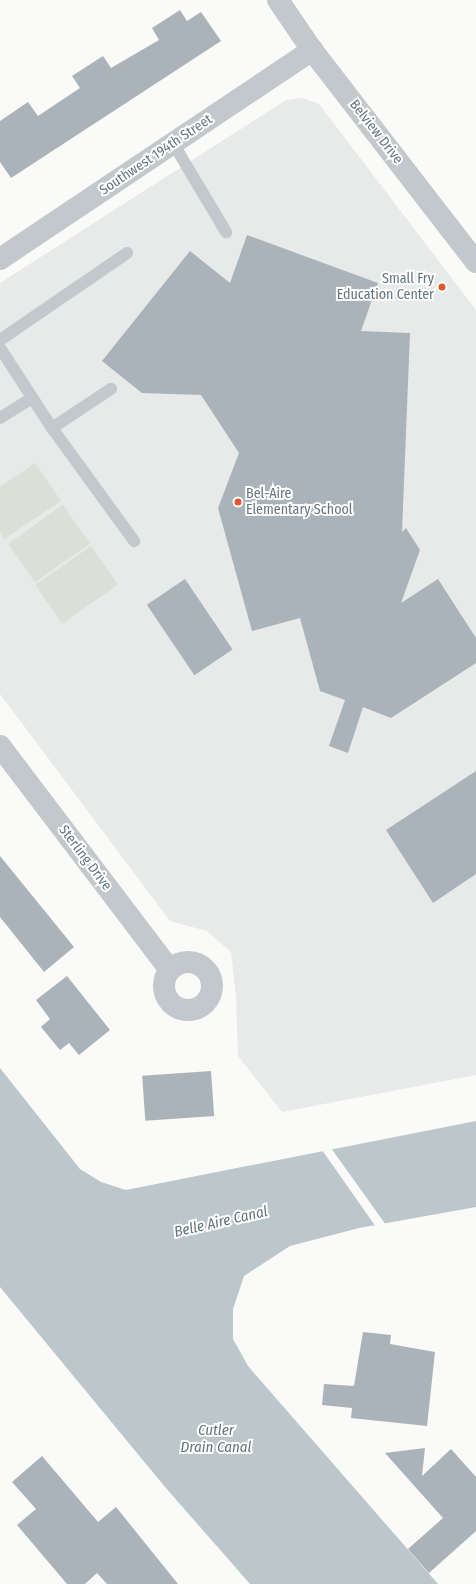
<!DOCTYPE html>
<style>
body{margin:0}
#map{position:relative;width:476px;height:1584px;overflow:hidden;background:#fafaf8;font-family:"Fira Sans Condensed",sans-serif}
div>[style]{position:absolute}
.built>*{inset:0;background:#e8e9e9}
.green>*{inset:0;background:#dadfd7;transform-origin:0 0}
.water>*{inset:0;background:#bbc7cb}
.pier>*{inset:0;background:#fafaf8}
.building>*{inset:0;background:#aab3b9;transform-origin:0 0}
.lane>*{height:12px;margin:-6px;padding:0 6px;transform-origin:6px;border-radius:6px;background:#c3c8cc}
.street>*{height:22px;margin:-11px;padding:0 11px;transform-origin:11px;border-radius:11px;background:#c3c8cc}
.street>.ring{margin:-11px;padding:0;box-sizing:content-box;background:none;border:22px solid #c3c8cc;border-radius:50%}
.dots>*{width:11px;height:11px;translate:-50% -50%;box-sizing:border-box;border:2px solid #fff;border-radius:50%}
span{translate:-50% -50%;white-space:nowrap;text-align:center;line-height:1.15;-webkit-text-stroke:4px #fff;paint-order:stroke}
.street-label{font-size:14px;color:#657683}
.poi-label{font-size:14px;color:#657683}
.right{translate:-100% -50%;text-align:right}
.left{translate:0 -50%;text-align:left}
.water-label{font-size:15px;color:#60757c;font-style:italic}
</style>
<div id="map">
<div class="built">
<i style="clip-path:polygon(303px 98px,319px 104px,476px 310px,476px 1075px,282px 1112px,238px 1056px,236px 997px,231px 952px,207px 931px,170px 921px,0 694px,0 283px,286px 100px)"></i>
</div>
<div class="green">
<i style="clip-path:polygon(35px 463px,61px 501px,4px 539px,0 533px,0 487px)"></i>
<i style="left:63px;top:505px;width:47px;height:67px;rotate:55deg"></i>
<i style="left:91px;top:546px;width:47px;height:68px;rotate:55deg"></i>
</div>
<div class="water">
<i style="clip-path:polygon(0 1068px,80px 1169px,101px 1182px,126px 1190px,476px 1121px,476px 1207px,359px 1228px,290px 1246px,244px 1276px,233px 1309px,233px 1339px,248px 1366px,438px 1584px,250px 1584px,165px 1487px,0 1287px)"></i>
</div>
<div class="pier">
<i style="clip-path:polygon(331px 1148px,386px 1225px,376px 1227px,322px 1150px)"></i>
</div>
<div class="building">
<i style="clip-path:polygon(180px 10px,187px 21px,201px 12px,221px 41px,11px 178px,0 162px,0 121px,28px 102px,38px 116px,80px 88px,72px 76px,103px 56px,111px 68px,159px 40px,152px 28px)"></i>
<i style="clip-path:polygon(247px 235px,378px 283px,361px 331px,410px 333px,402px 532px,406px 528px,420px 550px,401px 603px,438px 579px,476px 638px,476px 663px,391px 718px,363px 707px,348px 753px,329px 746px,345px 700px,320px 691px,300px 618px,252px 631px,218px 508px,239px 453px,201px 395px,142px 393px,102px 361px,190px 251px,230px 283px)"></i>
<i style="left:185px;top:579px;width:85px;height:46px;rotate:56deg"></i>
<i style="clip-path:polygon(476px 771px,476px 874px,433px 903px,386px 830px)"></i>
<i style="clip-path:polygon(0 856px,74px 947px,44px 972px,0 917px)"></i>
<i style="clip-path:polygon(67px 976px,110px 1030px,79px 1055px,69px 1043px,60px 1050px,41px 1027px,50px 1019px,36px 1000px)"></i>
<i style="left:211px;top:1071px;width:45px;height:69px;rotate:86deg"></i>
<i style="clip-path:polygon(363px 1332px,391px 1335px,390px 1344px,435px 1352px,427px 1426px,351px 1418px,352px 1408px,322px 1405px,324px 1384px,354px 1386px)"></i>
<i style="clip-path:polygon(425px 1448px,422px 1476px,451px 1449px,476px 1477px,476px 1531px,429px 1573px,408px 1549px,443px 1518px,385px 1453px)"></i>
<i style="clip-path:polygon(42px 1456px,98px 1522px,116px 1507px,178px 1584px,107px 1584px,97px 1573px,85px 1584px,67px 1584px,17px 1525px,36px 1509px,12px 1482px)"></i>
</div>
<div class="lane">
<i style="left:173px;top:143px;width:104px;rotate:59.2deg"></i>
<i style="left:0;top:340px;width:154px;rotate:-34.4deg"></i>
<i style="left:0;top:348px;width:95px;rotate:57deg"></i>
<i style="left:52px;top:428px;width:71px;rotate:-33.5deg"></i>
<i style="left:0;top:418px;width:38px;rotate:-32deg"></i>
<i style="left:52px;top:428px;width:140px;rotate:54deg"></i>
</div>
<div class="street">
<i style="left:278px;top:0;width:60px;rotate:55.8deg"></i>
<i style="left:312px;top:50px;width:268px;rotate:52.3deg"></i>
<i style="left:0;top:259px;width:376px;rotate:-33.8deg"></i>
<i style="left:0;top:746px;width:281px;rotate:52.8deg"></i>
<i class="ring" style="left:164px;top:962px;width:26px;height:26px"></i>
</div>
<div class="dots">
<i style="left:442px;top:287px;background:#e4572e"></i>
<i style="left:238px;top:502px;background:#e4572e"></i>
</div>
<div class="street-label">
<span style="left:376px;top:132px;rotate:52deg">Belview Drive</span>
<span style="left:156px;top:155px;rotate:-34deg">Southwest 194th Street</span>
<span style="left:85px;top:858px;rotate:53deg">Sterling Drive</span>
</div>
<div class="poi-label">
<span class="right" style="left:434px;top:287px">Small Fry<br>Education Center</span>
<span class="left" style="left:246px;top:502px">Bel-Aire<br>Elementary School</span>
</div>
<div class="water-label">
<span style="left:221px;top:1222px;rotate:-13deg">Belle Aire Canal</span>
<span style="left:216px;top:1439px">Cutler<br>Drain Canal</span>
</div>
</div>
